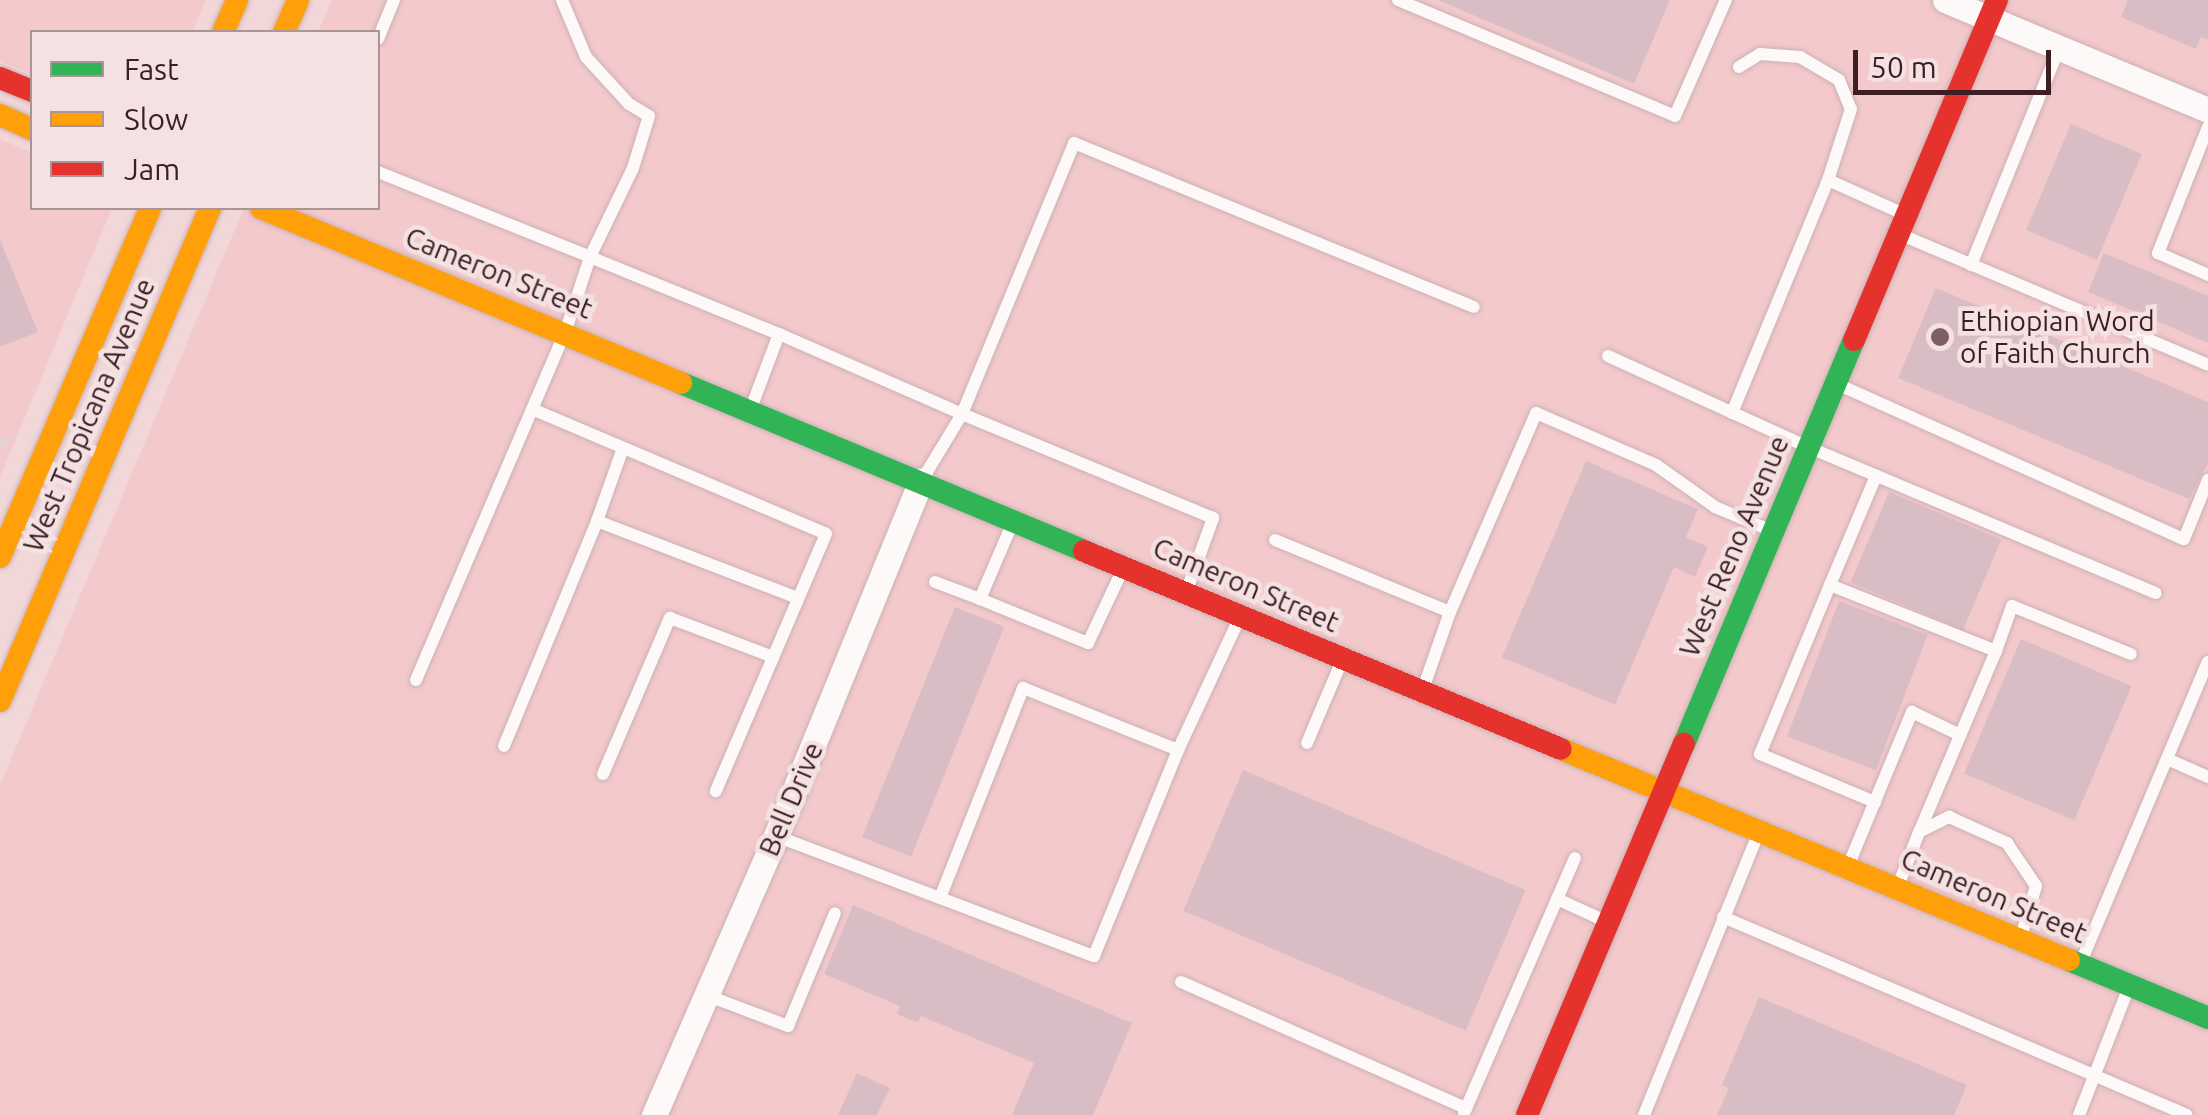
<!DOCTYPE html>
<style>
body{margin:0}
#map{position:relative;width:2208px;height:1115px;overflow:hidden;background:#f2d7d9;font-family:Ubuntu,sans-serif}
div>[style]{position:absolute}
.built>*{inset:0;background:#f3c9cc}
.building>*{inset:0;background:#d9bdc4;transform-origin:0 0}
.path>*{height:5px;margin-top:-2.5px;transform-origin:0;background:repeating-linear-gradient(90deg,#ded6d6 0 10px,transparent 0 15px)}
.roads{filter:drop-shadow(0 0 2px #ccb1b3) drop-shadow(0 0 2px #ccb1b3)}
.lane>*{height:12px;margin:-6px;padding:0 6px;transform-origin:6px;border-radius:6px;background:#fdf9f9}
.street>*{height:25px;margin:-12.5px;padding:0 12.5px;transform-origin:12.5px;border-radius:12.5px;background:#fdf9f9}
.fast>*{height:22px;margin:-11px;padding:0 11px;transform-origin:11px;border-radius:11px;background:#30b455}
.slow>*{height:22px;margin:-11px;padding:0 11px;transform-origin:11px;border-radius:11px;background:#ff9f0a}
.jam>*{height:22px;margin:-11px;padding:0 11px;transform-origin:11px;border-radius:11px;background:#e5322d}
.dots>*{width:28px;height:28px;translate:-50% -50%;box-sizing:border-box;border:5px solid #f4e2e3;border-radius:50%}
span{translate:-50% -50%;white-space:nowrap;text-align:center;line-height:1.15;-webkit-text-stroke:9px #f4e2e3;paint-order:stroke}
.street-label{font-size:28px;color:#3d1e22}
.poi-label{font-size:28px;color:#3d1e22}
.left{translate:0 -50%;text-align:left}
.legend{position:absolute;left:30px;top:30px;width:350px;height:180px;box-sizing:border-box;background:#f4e2e3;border:2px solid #ab9496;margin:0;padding:12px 18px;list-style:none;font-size:30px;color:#3d1e22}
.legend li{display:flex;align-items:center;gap:20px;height:50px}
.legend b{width:50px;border:2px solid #ab9496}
.scale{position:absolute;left:1853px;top:50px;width:198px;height:45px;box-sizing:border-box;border:5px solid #3d1e22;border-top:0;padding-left:12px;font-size:30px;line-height:35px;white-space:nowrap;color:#3d1e22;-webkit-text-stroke:8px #f4e2e3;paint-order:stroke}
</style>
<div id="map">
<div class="built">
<i style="clip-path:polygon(0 0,206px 0,192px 32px,32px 32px,32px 74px,0 61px)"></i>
<i style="clip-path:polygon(332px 0,2208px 0,2208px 1115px,0 1115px,0 785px,244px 208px,378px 208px,378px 32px,318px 32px)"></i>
<i style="clip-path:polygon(0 139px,32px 153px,32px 208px,112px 208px,0 477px)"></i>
</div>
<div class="building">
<i style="clip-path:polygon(1438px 0,1670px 0,1634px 84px)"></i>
<i style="clip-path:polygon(2128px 0,2208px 0,2208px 40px,2201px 37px,2196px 49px,2121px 17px)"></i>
<i style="left:2071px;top:124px;width:77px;height:115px;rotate:23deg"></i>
<i style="clip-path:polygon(0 240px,38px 332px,0 347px)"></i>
<i style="clip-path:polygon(2104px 253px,2208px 296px,2208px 343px,2088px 292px)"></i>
<i style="clip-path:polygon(1936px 288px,2208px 402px,2208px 463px,2189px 499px,1898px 378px)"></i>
<i style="clip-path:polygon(1586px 461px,1698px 509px,1686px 537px,1708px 547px,1695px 577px,1674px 567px,1615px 705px,1502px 657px)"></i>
<i style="left:1889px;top:492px;width:122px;height:98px;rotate:23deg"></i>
<i style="left:1839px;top:601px;width:95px;height:145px;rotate:21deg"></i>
<i style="left:955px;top:607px;width:53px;height:248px;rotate:22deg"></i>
<i style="left:2021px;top:639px;width:120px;height:146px;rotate:23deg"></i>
<i style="left:1243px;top:770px;width:307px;height:153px;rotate:23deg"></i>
<i style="clip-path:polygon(853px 905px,1132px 1023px,1093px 1115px,1012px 1115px,1034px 1063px,921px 1016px,918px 1023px,897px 1014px,900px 1006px,824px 974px)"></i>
<i style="clip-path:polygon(1759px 997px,1967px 1085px,1954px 1115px,1717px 1115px,1729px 1088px,1722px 1085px)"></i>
<i style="clip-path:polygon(857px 1073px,890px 1088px,877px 1115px,838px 1115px)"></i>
</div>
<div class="path">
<i style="left:0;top:443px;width:16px;rotate:-14deg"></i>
</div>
<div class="roads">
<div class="lane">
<i style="left:1398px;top:0;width:300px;rotate:22.7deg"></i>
<i style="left:1675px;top:116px;width:127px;rotate:-66.3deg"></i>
<i style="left:378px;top:39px;width:42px;rotate:-67.7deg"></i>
<i style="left:1739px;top:67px;width:25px;rotate:-32deg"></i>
<i style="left:1760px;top:54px;width:40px;rotate:4.3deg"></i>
<i style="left:1800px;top:57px;width:45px;rotate:30.5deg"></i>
<i style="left:1839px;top:80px;width:31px;rotate:68deg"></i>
<i style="left:1851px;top:109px;width:75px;rotate:107.9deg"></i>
<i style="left:2208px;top:127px;width:136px;rotate:111.6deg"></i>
<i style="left:2158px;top:253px;width:55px;rotate:23.7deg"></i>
<i style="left:378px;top:172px;width:228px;rotate:21.8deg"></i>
<i style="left:590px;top:257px;width:99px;rotate:-64.2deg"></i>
<i style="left:633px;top:168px;width:54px;rotate:-72.9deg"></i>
<i style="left:649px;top:116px;width:23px;rotate:-149deg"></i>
<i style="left:629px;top:104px;width:64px;rotate:-132.5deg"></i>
<i style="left:586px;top:57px;width:62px;rotate:-112.8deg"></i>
<i style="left:1902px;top:235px;width:332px;rotate:23deg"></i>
<i style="left:1971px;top:265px;width:234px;rotate:-67.9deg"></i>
<i style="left:779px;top:334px;width:200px;rotate:23.6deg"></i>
<i style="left:962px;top:414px;width:77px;rotate:121.2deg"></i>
<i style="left:1608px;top:356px;width:220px;rotate:24.5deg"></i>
<i style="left:1808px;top:447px;width:377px;rotate:22.8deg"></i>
<i style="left:1837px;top:384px;width:380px;rotate:24.1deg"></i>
<i style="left:2184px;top:539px;width:64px;rotate:-67.9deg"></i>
<i style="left:532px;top:409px;width:319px;rotate:23deg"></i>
<i style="left:826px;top:534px;width:280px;rotate:113.2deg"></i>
<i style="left:1732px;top:413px;width:252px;rotate:-67.6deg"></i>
<i style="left:1828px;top:180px;width:85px;rotate:24.2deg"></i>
<i style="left:1876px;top:476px;width:118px;rotate:112.9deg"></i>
<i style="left:1830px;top:585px;width:179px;rotate:21.7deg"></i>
<i style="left:1996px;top:651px;width:197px;rotate:113deg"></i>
<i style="left:597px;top:521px;width:77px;rotate:-70.4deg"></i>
<i style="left:1013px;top:522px;width:84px;rotate:113.2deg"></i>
<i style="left:980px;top:599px;width:117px;rotate:22.2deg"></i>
<i style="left:1088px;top:643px;width:84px;rotate:-64.7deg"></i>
<i style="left:1275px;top:540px;width:189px;rotate:22.4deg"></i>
<i style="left:1450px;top:612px;width:82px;rotate:109.3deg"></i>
<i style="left:935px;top:582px;width:48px;rotate:20.7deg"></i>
<i style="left:1830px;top:585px;width:183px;rotate:112.5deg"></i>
<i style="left:1760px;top:754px;width:125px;rotate:22.7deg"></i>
<i style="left:1187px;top:590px;width:77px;rotate:-70.1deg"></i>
<i style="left:1213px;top:518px;width:272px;rotate:-157.5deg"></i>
<i style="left:962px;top:414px;width:293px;rotate:-67.5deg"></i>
<i style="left:1074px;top:143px;width:432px;rotate:22.3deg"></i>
<i style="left:1450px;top:612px;width:217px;rotate:-66.6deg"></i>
<i style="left:1536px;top:413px;width:131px;rotate:23.4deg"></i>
<i style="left:1656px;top:465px;width:72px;rotate:35.4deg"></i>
<i style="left:1715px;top:507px;width:62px;rotate:22.8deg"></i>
<i style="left:1996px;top:651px;width:48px;rotate:-70.4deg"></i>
<i style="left:2012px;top:606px;width:128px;rotate:22deg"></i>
<i style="left:416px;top:680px;width:378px;rotate:-66.8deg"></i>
<i style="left:565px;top:333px;width:80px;rotate:-71.8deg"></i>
<i style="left:590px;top:257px;width:204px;rotate:22.2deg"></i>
<i style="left:779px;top:334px;width:79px;rotate:110.7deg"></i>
<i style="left:1307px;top:743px;width:92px;rotate:-67deg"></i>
<i style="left:504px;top:746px;width:243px;rotate:-67.5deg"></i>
<i style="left:597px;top:521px;width:215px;rotate:21deg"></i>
<i style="left:2167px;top:759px;width:45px;rotate:23.7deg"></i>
<i style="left:603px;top:774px;width:170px;rotate:-66.8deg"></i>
<i style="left:670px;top:618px;width:110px;rotate:20.7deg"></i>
<i style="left:776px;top:836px;width:340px;rotate:20.7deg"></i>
<i style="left:1094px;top:956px;width:222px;rotate:-67.8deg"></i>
<i style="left:1178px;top:750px;width:145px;rotate:-65deg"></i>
<i style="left:1849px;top:864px;width:165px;rotate:-67.5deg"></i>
<i style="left:1912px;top:712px;width:53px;rotate:25.6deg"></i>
<i style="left:1898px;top:886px;width:58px;rotate:-68.7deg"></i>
<i style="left:1919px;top:832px;width:34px;rotate:-27deg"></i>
<i style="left:1949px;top:817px;width:64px;rotate:24.1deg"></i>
<i style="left:2007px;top:843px;width:52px;rotate:56deg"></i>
<i style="left:2036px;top:886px;width:53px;rotate:106.4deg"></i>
<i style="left:940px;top:898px;width:226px;rotate:-68.4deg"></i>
<i style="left:1023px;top:688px;width:167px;rotate:21.8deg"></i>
<i style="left:1557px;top:899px;width:53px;rotate:24.6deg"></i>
<i style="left:1723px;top:917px;width:504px;rotate:23.11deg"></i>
<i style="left:2081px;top:962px;width:326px;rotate:-67.1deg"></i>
<i style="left:1181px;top:982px;width:312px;rotate:23.9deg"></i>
<i style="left:706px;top:995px;width:88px;rotate:20.7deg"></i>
<i style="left:788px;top:1026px;width:122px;rotate:-67.4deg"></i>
<i style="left:1464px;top:1113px;width:278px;rotate:-66.5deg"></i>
<i style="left:1644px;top:1115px;width:305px;rotate:-67.9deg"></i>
<i style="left:2079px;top:1115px;width:137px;rotate:-68.7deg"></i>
</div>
<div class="street">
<i style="left:1945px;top:0;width:285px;rotate:22.7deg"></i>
<i style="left:654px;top:1115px;width:305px;rotate:-66.4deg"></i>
<i style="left:776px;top:836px;width:384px;rotate:-67.8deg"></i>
</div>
<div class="fast">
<i style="left:681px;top:383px;width:437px;rotate:22.6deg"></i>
<i style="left:1684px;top:744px;width:438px;rotate:-67.2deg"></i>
<i style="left:2069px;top:960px;width:151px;rotate:22.6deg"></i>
</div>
<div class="slow">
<i style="left:223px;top:32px;width:35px;rotate:-66deg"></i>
<i style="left:284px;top:32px;width:35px;rotate:-66deg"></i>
<i style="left:0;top:115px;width:35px;rotate:24deg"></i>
<i style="left:261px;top:208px;width:455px;rotate:22.6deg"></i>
<i style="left:0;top:557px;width:380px;rotate:-66.7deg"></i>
<i style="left:0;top:701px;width:536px;rotate:-66.93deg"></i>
<i style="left:1561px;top:749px;width:550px;rotate:22.56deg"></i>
</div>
<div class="jam">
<i style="left:0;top:78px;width:35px;rotate:22deg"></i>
<i style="left:1854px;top:340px;width:369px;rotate:-67.2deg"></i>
<i style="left:1084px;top:551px;width:516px;rotate:22.54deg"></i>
<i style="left:1527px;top:1115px;width:403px;rotate:-67.1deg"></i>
</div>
</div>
<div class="dots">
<i style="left:1940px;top:337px;background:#7c5f62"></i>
</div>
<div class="street-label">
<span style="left:499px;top:273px;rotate:22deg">Cameron Street</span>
<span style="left:89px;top:415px;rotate:-67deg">West Tropicana Avenue</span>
<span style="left:1734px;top:546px;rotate:-67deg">West Reno Avenue</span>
<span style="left:1246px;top:585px;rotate:23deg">Cameron Street</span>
<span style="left:791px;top:799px;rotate:-67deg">Bell Drive</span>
<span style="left:1994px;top:896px;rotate:23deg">Cameron Street</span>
</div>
<div class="poi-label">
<span class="left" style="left:1960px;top:337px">Ethiopian Word<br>of Faith Church</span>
</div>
<ul class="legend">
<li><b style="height:12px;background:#30b455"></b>Fast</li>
<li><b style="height:12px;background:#ff9f0a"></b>Slow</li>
<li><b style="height:12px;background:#e5322d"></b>Jam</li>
</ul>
<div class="scale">50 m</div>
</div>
